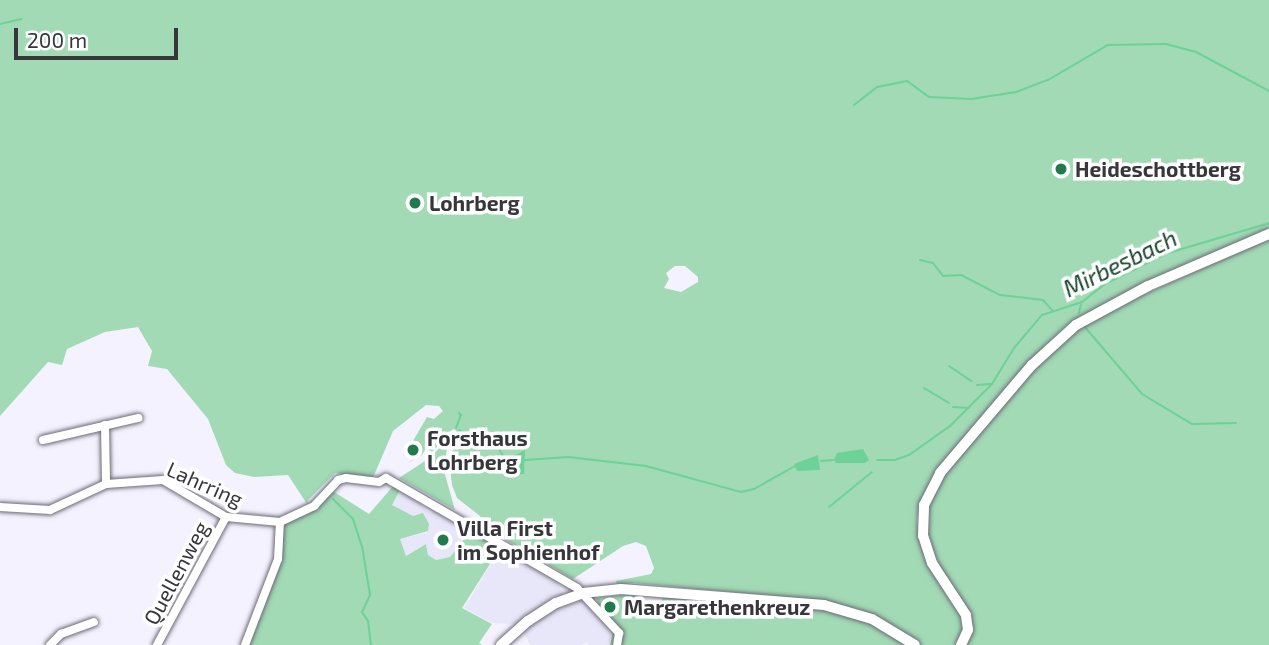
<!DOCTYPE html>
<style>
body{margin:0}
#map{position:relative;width:1269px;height:645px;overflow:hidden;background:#f3f2fe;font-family:"Exo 2",sans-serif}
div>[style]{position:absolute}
.built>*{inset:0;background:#e8e6f9}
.green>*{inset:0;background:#a1dab5}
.water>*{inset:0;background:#6cd298}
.stream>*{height:2px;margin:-1px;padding:0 1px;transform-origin:1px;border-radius:1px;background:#6cd298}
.roads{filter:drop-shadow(0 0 2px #6c6a75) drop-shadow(0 0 2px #6c6a75)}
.minor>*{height:8px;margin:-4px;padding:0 4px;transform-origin:4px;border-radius:4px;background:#fff}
.major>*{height:10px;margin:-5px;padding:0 5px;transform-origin:5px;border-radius:5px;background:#fff}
.dots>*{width:19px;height:19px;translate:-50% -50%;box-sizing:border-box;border:4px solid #fff;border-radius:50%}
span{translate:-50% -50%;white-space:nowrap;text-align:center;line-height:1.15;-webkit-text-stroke:7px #fff;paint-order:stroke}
.poi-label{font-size:21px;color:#37363b;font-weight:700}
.left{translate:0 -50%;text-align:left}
.street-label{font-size:21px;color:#37363b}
.water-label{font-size:23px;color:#19442c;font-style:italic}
.scale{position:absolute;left:14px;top:28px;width:164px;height:32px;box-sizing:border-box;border:4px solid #37363b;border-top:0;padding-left:9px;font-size:21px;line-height:24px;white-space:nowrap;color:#37363b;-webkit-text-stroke:5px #fff;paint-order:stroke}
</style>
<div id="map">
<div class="built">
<i style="clip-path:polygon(400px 490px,421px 502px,421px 506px,430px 513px,436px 511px,472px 529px,450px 557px,436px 560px,428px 555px,426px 544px,406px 556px,400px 539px,428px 532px,413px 516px,392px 505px)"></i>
<i style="clip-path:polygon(502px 546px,555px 579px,569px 605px,582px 600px,612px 632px,609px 645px,589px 645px,587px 642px,581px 645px,530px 645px,520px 624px,492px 623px,464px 608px)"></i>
</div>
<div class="green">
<i style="clip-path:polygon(evenodd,0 0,1269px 0,1269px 229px,1152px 280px,1098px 307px,1070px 326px,932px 479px,922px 498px,917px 519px,919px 539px,926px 561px,960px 612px,963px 630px,955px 645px,921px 645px,883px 620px,792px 598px,634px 583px,617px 585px,616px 581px,651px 574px,654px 568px,646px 546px,636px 542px,623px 546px,573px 579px,488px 529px,480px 516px,457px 498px,452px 485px,450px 467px,456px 430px,453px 429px,432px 452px,426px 448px,422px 455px,408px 463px,421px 454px,422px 446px,418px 441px,413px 441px,427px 417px,434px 419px,443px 411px,439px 406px,426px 405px,393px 431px,372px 480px,335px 473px,307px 501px,309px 507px,288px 475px,254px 477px,235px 473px,226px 465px,208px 419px,167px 369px,148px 366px,152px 351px,138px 327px,105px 332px,67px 349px,62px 365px,48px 362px,0 416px,0 0,675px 266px,685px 266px,698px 277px,698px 282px,681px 292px,664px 288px,669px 279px,666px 273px,675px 266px)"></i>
<i style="clip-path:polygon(1269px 239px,1269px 645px,966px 645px,972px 630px,927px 539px,929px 506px,939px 482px,1030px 373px,1073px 333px,1104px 312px)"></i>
<i style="clip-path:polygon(448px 440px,444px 471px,455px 510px,399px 478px,428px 459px)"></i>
<i style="clip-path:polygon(394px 485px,400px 490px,392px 505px,413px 516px,423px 513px,429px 524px,428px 531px,400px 539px,406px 556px,426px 544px,428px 555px,436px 560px,450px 557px,472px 529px,502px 545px,462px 608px,492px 624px,479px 643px,482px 645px,246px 645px,277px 559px,279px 523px,316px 507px,331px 490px,369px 514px)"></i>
<i style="clip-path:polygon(666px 593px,827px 609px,874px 625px,908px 645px,610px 645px,613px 632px,619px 628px,598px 604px,597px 598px,628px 594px,642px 597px,645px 602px,661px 601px)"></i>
</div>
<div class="water">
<i style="clip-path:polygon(863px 449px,869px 460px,865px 463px,836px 463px,834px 460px,837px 453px)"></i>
<i style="clip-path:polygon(525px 450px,524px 474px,505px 475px,506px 460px)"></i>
<i style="clip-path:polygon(818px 455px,820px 470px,797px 471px,794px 464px)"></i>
</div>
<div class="stream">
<i style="left:0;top:24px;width:22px;rotate:-13deg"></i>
<i style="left:854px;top:105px;width:29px;rotate:-38deg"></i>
<i style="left:877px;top:87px;width:31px;rotate:-11deg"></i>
<i style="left:907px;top:81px;width:27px;rotate:36deg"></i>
<i style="left:929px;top:97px;width:42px;rotate:2.7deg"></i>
<i style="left:971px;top:99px;width:46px;rotate:-8.8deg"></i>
<i style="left:1016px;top:92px;width:34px;rotate:-21deg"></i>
<i style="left:1048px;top:80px;width:69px;rotate:-30.3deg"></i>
<i style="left:1108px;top:45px;width:58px;rotate:-1deg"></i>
<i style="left:1166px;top:44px;width:31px;rotate:15deg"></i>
<i style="left:1196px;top:52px;width:83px;rotate:28.1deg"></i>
<i style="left:920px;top:260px;width:13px;rotate:13deg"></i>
<i style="left:933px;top:263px;width:16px;rotate:52deg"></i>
<i style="left:943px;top:276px;width:18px;rotate:-3deg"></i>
<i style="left:961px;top:275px;width:44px;rotate:27.1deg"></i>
<i style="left:1000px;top:295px;width:43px;rotate:6.6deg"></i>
<i style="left:1043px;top:300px;width:15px;rotate:48deg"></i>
<i style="left:1079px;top:313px;width:9px;rotate:-77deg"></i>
<i style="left:1084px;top:326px;width:89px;rotate:49.5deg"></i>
<i style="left:1142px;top:394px;width:58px;rotate:31deg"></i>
<i style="left:1192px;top:424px;width:44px;rotate:-1.3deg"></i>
<i style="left:949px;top:366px;width:27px;rotate:34deg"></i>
<i style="left:977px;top:385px;width:13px;rotate:-4deg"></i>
<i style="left:924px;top:388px;width:29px;rotate:31deg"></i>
<i style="left:953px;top:407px;width:16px;rotate:4deg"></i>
<i style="left:456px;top:428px;width:14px;rotate:-69deg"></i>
<i style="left:461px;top:415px;width:3px;rotate:-135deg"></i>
<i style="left:459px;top:430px;width:19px;rotate:32deg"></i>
<i style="left:475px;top:440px;width:23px;rotate:13deg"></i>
<i style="left:497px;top:445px;width:17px;rotate:62deg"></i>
<i style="left:525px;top:460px;width:43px;rotate:-4deg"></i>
<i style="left:568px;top:457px;width:79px;rotate:6.6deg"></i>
<i style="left:646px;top:466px;width:98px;rotate:15.3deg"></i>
<i style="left:741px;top:492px;width:13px;rotate:-13deg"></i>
<i style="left:754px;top:489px;width:47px;rotate:-29.3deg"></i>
<i style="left:877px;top:460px;width:18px"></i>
<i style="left:895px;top:460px;width:15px;rotate:-20deg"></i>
<i style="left:909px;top:455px;width:50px;rotate:-35.3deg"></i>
<i style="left:950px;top:426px;width:59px;rotate:-45deg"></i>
<i style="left:992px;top:384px;width:42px;rotate:-58.6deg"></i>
<i style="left:1014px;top:348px;width:43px;rotate:-49.7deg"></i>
<i style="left:1042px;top:315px;width:42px;rotate:-18deg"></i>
<i style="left:1082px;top:302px;width:29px;rotate:-38deg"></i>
<i style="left:1105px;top:284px;width:70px;rotate:-26.2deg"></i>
<i style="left:1168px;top:253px;width:105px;rotate:-16.5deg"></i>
<i style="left:821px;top:461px;width:12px;rotate:-5deg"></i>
<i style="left:333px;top:499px;width:28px;rotate:45deg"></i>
<i style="left:353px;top:519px;width:28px;rotate:72deg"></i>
<i style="left:362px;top:546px;width:50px;rotate:80.7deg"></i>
<i style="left:370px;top:595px;width:19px;rotate:115deg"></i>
<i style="left:362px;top:612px;width:11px;rotate:56deg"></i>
<i style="left:368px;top:621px;width:24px;rotate:83deg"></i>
<i style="left:829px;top:507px;width:55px;rotate:-39.1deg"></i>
</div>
<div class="roads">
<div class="minor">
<i style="left:105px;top:425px;width:59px;rotate:89deg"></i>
<i style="left:43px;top:440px;width:98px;rotate:-13deg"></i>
<i style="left:0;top:507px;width:50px;rotate:3.4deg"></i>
<i style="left:50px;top:510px;width:62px;rotate:-24.9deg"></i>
<i style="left:106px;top:484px;width:57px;rotate:-4deg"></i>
<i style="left:163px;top:480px;width:73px;rotate:30.4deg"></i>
<i style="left:226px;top:517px;width:54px;rotate:5.3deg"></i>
<i style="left:280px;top:522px;width:38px;rotate:-25deg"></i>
<i style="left:314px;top:506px;width:35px;rotate:-47deg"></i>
<i style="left:338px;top:480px;width:8px;rotate:-14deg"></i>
<i style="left:346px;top:478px;width:33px;rotate:7deg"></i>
<i style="left:379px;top:482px;width:8px;rotate:-30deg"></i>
<i style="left:386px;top:478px;width:220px;rotate:29.9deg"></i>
<i style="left:577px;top:588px;width:62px;rotate:47deg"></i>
<i style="left:619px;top:633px;width:12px;rotate:99deg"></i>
<i style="left:50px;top:645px;width:16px;rotate:-45deg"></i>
<i style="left:61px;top:634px;width:35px;rotate:-20deg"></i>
<i style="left:157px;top:645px;width:145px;rotate:-61.7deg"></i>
<i style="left:245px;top:645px;width:92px;rotate:-69deg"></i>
<i style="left:278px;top:559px;width:37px;rotate:-87deg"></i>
</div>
<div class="major">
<i style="left:501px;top:645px;width:36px;rotate:-42deg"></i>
<i style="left:528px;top:621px;width:33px;rotate:-33deg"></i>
<i style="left:556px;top:603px;width:29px;rotate:-20deg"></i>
<i style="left:583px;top:593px;width:38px;rotate:-6deg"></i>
<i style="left:621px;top:589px;width:204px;rotate:4.5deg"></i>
<i style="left:824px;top:605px;width:50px;rotate:16.3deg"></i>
<i style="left:872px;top:619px;width:50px;rotate:31.2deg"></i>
<i style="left:961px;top:645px;width:17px;rotate:-65deg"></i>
<i style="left:968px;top:630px;width:15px;rotate:-98deg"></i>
<i style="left:966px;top:615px;width:62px;rotate:-123.2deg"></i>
<i style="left:932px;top:563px;width:28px;rotate:-108deg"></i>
<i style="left:923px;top:536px;width:31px;rotate:-88deg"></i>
<i style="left:924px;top:505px;width:36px;rotate:-63deg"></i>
<i style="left:940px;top:473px;width:142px;rotate:-49.6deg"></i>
<i style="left:1032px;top:365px;width:59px;rotate:-42.3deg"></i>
<i style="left:1076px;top:325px;width:82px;rotate:-28.4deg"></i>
<i style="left:1148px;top:286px;width:132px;rotate:-23.3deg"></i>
</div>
</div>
<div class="dots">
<i style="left:1061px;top:169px;background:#22794c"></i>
<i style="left:415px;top:203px;background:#22794c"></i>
<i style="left:413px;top:450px;background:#22794c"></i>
<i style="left:443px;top:540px;background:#22794c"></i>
<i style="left:610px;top:607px;background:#22794c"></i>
</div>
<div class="poi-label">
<span class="left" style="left:1075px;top:169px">Heideschottberg</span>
<span class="left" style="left:429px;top:203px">Lohrberg</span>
<span class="left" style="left:427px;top:450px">Forsthaus<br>Lohrberg</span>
<span class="left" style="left:457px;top:540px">Villa First<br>im Sophienhof</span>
<span class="left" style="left:624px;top:607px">Margarethenkreuz</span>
</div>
<div class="street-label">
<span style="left:205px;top:484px;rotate:24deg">Lahrring</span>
<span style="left:176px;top:573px;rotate:-62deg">Quellenweg</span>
</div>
<div class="water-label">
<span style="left:1120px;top:263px;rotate:-26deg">Mirbesbach</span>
</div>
<div class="scale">200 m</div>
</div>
